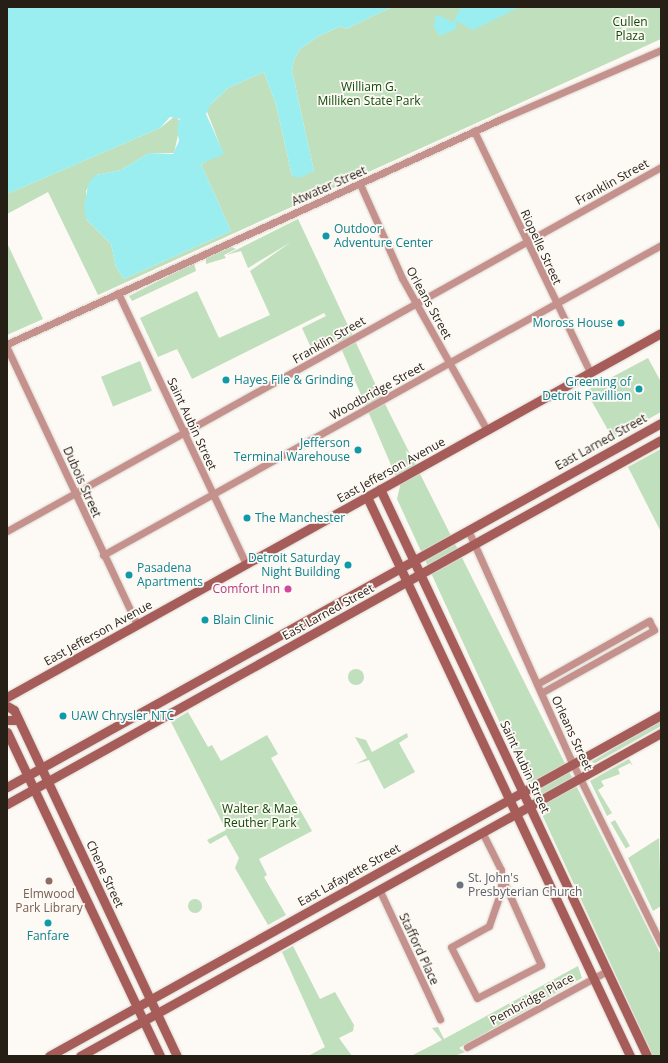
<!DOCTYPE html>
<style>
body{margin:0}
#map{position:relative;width:668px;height:1063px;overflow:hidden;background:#fdf9f4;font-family:"Open Sans",sans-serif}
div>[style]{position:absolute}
.green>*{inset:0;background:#c0dfbc;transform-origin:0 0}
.round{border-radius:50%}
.water>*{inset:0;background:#9aeef0}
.roads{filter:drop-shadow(0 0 1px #dbd6d0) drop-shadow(0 0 1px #dbd6d0)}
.street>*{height:7px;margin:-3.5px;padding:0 3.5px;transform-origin:3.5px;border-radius:3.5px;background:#c5918d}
.secondary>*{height:9px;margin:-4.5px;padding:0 4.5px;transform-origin:4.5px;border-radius:4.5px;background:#a65d59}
.dots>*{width:11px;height:11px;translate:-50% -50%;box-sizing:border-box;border:2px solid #fdf9f4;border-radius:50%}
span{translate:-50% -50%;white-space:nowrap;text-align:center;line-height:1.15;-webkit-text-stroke:3.5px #fdf9f4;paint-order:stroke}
.park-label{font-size:12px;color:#0f4a06}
.street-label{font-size:12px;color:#261f16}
.culture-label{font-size:12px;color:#0d838f}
.left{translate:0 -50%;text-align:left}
.right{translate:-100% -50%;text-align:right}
.hotel-label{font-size:12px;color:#b23c85}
.worship-label{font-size:12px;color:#5b616d}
.education-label{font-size:12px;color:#785e54}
.frame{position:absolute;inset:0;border:8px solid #261f16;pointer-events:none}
</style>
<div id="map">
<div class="green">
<i style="clip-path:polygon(392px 7px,661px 7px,661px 39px,98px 295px,48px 192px,7px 214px,7px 194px,160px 128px,175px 116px,181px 122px,174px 153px,149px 153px,121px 170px,96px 175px,86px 191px,86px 219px,111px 244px,116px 267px,124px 279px,231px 231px,201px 164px,223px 153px,206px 109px,228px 88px,264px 72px,276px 105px,292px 176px,314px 171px,292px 71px,294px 60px,300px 49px,319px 36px,341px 26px,346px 29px)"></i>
<i style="clip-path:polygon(298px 219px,380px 394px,661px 955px,661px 1056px,653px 1056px,397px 499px,400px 486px,338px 341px,314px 354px,302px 328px,326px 316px,324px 313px,192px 379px,177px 349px,158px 357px,140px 318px,197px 291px,219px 338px,270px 315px,250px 271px,291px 242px,248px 268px,241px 251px,226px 255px)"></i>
<i style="clip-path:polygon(7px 243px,43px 319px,7px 335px)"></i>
<i style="clip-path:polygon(231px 247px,236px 249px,224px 255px,226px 258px,206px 264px,206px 258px)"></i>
<i style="clip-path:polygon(194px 263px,196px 271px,132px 301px,129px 296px)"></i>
<i style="clip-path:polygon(648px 358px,661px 382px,661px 412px,613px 439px,586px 391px)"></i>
<i style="left:140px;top:361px;width:32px;height:42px;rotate:68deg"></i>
<i style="clip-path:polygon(661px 449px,661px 532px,628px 467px)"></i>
<i class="round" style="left:348px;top:669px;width:16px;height:16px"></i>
<i style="clip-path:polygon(188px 712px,208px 747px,212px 745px,221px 761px,267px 735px,278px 754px,271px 758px,312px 831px,259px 859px,267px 875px,264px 877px,286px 915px,268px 925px,235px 868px,239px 858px,226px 835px,210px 844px,207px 840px,226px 830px,171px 722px)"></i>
<i style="clip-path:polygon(661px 720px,661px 726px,595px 763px,591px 762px)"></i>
<i style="clip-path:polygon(407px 733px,408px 737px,399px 743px,415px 772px,384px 789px,369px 760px,356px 764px,367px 758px,355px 737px,366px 740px,372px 752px)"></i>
<i style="clip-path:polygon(629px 759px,633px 766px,630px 763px,618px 769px,620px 774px,601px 781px,604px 786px,598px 790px,612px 813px,607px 816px,590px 781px)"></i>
<i style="left:615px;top:820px;width:30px;height:5px;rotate:60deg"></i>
<i style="clip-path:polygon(659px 838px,661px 906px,653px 911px,628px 858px)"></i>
<i class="round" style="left:188px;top:899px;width:14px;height:14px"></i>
<i style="clip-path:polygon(293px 946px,320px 999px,335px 992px,354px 1025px,353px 1031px,339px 1038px,352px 1056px,308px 1056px,325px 1047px,282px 952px)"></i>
<i style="clip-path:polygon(578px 966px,582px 978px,459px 1048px,465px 1052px,455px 1056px,411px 1056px,442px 1040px,432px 1028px,438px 1027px,444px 1039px)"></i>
</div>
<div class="water">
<i style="clip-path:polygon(7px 7px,392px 7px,346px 29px,341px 26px,319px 36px,300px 49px,294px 60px,292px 71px,314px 171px,299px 178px,292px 176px,276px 105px,264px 72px,228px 88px,211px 104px,206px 114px,224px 154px,201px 164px,231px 231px,124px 279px,116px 267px,111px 244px,86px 219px,84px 205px,89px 182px,96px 175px,121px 170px,149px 153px,173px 154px,179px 141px,177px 128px,180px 119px,170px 117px,160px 128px,7px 194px)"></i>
<i style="clip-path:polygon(468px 7px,520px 7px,473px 30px,457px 21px,456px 29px,440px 36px,434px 28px,435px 17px,438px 15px,453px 22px,460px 9px)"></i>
</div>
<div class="roads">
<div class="street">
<i style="left:474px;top:131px;width:267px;rotate:64.3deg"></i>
<i style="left:360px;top:184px;width:103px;rotate:65.9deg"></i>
<i style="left:402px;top:278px;width:174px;rotate:60.8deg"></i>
<i style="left:118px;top:293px;width:300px;rotate:64.7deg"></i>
<i style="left:7px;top:344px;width:543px;rotate:-24.49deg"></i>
<i style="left:501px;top:119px;width:174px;rotate:-23.3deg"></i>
<i style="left:7px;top:348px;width:305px;rotate:64.8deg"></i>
<i style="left:468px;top:530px;width:250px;rotate:65.9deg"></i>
<i style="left:570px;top:758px;width:207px;rotate:63.9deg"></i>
<i style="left:7px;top:531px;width:748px;rotate:-29.1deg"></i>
<i style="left:103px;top:555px;width:638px;rotate:-29.05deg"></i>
<i style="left:537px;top:684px;width:129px;rotate:-29.4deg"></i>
<i style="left:649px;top:621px;width:10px;rotate:61deg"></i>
<i style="left:654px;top:630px;width:129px;rotate:150.9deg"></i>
<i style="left:482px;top:832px;width:42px;rotate:63.4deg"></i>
<i style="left:501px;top:870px;width:21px;rotate:90deg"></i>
<i style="left:501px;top:891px;width:37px;rotate:109deg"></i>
<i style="left:489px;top:926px;width:43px;rotate:151.1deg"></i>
<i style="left:451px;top:947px;width:57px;rotate:63deg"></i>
<i style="left:477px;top:998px;width:72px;rotate:-27.3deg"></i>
<i style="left:541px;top:965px;width:93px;rotate:-114.1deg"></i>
<i style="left:379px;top:889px;width:144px;rotate:64.9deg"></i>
<i style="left:467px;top:1047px;width:159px;rotate:-28.5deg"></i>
</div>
<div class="secondary">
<i style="left:380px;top:489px;width:627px;rotate:64.78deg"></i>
<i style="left:367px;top:497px;width:618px;rotate:64.8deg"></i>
<i style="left:7px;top:697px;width:748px;rotate:-29.1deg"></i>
<i style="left:7px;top:706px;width:8px;rotate:30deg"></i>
<i style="left:14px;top:710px;width:382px;rotate:64.8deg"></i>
<i style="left:7px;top:720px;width:11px"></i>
<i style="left:7px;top:732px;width:358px;rotate:64.7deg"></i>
<i style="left:7px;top:787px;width:748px;rotate:-29.1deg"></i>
<i style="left:7px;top:804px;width:748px;rotate:-29.1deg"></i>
<i style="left:49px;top:1056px;width:701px;rotate:-29.13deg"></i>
<i style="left:80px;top:1056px;width:665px;rotate:-29.07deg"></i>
</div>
</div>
<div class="dots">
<i style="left:326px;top:236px;background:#0f9aa8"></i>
<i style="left:621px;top:323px;background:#0f9aa8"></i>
<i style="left:226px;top:380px;background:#0f9aa8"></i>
<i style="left:639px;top:389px;background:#0f9aa8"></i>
<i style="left:358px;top:450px;background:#0f9aa8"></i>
<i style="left:247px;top:518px;background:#0f9aa8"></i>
<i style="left:348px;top:565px;background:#0f9aa8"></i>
<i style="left:129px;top:575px;background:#0f9aa8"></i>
<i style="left:288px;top:589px;background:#d1479c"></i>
<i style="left:205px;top:620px;background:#0f9aa8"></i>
<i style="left:63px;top:716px;background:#0f9aa8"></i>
<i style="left:49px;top:881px;background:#8d6e63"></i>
<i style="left:460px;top:885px;background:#6b7280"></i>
<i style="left:48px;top:923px;background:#0f9aa8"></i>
</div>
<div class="park-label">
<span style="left:630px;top:29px">Cullen<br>Plaza</span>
<span style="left:369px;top:94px">William G.<br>Milliken State Park</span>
<span style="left:260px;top:816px">Walter &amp; Mae<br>Reuther Park</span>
</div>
<div class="street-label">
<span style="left:612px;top:182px;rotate:-29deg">Franklin Street</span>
<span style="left:329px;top:186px;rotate:-24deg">Atwater Street</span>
<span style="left:541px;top:247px;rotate:65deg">Riopelle Street</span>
<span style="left:429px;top:303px;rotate:61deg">Orleans Street</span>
<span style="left:329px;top:340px;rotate:-30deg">Franklin Street</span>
<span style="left:377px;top:391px;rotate:-29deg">Woodbridge Street</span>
<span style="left:192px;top:424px;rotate:65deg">Saint Aubin Street</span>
<span style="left:601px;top:442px;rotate:-29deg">East Larned Street</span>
<span style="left:391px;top:470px;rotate:-29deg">East Jefferson Avenue</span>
<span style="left:82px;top:482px;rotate:66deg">Dubois Street</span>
<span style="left:328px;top:612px;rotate:-29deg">East Larned Street</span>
<span style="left:98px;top:633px;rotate:-29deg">East Jefferson Avenue</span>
<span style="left:572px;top:733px;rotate:65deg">Orleans Street</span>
<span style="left:525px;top:767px;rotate:65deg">Saint Aubin Street</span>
<span style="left:105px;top:874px;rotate:65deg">Chene Street</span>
<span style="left:349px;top:875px;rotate:-29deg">East Lafayette Street</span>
<span style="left:419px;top:949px;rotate:65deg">Stafford Place</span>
<span style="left:532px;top:999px;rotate:-29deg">Pembridge Place</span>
</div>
<div class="culture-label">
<span class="left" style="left:334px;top:236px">Outdoor<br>Adventure Center</span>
<span class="right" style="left:613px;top:323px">Moross House</span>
<span class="left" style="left:234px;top:380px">Hayes File &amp; Grinding</span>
<span class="right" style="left:631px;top:389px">Greening of<br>Detroit Pavillion</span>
<span class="right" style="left:350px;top:450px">Jefferson<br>Terminal Warehouse</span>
<span class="left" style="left:255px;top:518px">The Manchester</span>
<span class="right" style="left:340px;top:565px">Detroit Saturday<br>Night Building</span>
<span class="left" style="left:137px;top:575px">Pasadena<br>Apartments</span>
<span class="left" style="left:213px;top:620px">Blain Clinic</span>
<span class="left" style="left:71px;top:716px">UAW Chrysler NTC</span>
<span style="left:48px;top:936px">Fanfare</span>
</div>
<div class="hotel-label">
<span class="right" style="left:280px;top:589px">Comfort Inn</span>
</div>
<div class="worship-label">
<span class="left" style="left:468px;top:885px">St. John's<br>Presbyterian Church</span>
</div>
<div class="education-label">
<span style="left:49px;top:901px">Elmwood<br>Park Library</span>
</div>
<div class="frame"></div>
</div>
